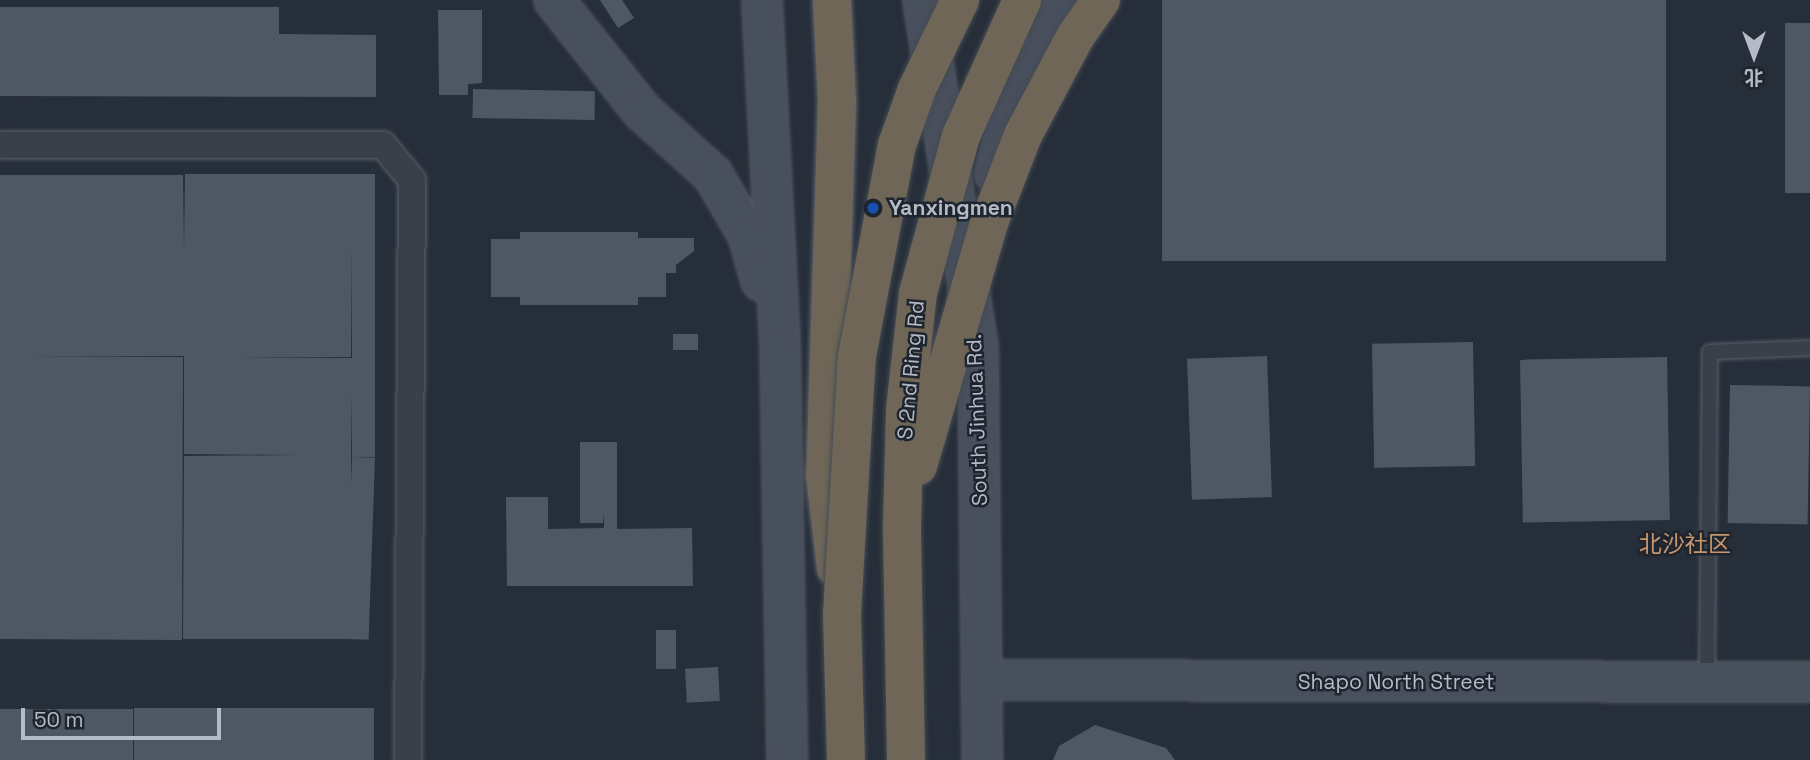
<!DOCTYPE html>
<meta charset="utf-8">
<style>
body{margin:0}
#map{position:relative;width:1810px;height:760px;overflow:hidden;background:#262e3a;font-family:"Space Grotesk","Noto Sans SC",sans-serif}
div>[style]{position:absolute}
.building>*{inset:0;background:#4e5865;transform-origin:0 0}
.roads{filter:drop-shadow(0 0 2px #575e68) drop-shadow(0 0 2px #575e68)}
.lane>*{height:14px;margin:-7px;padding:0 7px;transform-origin:7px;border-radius:7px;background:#39404a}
.street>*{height:26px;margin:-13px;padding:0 13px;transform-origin:13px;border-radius:13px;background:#39404a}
.secondary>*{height:38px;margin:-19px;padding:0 19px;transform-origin:19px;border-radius:19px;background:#484f5d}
.highway>*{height:38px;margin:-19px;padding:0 19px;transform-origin:19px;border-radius:19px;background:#6f6657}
.bridges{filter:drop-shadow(0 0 2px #444b55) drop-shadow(0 0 2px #444b55)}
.highway-bridge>*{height:38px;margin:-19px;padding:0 19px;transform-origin:19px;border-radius:19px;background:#6f6657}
.dots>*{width:19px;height:19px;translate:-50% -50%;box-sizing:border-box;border:4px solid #1e252f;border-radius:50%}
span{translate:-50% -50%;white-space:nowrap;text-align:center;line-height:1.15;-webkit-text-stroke:5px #1e252f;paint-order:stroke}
.poi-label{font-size:21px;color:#b5bbc6;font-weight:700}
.left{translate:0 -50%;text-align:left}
.street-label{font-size:21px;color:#b5bbc6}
.neighbourhood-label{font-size:23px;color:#c8966e}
.north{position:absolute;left:1719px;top:21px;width:70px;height:70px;-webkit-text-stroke:5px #1e252f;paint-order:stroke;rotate:180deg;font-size:19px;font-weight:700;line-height:28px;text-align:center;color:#b5bbc6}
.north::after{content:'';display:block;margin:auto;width:24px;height:32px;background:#b5bbc6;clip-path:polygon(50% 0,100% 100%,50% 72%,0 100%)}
.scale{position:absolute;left:21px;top:708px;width:200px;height:32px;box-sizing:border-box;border:4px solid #b5bbc6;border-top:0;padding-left:9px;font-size:21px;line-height:24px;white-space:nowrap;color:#b5bbc6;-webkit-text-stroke:5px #1e252f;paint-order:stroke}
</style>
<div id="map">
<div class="building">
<i style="clip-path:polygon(600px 0,622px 0,634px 18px,618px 28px)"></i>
<i style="left:1162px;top:0;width:504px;height:261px"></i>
<i style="clip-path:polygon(0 7px,279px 7px,279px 34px,376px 35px,376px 97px,0 96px)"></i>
<i style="clip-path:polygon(438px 10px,482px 10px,482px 83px,468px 84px,468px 95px,439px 95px)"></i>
<i style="left:1785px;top:23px;width:25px;height:170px"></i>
<i style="left:473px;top:89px;width:122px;height:29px;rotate:1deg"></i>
<i style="clip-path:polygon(evenodd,185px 174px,375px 174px,375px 457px,352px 457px,351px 392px,351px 639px,183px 639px,184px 456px,297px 455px,184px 454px,184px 356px,22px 356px,183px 357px,182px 640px,0 639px,0 175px,183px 175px,184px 252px,185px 174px,351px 244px,352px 358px,239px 357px,351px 357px,351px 244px)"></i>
<i style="clip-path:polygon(520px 232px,638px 232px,638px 238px,694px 238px,694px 251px,676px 265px,676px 273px,666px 273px,666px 297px,638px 297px,638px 305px,520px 305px,520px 297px,491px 297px,491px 239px,520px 239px)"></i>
<i style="left:698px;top:334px;width:16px;height:25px;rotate:90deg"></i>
<i style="left:1473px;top:342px;width:124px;height:101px;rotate:89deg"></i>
<i style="left:1267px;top:356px;width:141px;height:80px;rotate:88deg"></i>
<i style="left:1667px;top:357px;width:163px;height:147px;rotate:89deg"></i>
<i style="left:1730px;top:385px;width:80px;height:138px;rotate:1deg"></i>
<i style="clip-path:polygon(580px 442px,617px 442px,617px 529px,692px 528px,693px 586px,507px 586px,506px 497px,548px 497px,548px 529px,604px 528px,604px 512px,603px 523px,580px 523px)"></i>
<i style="left:352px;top:457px;width:23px;height:182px;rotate:2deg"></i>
<i style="left:656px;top:630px;width:20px;height:39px"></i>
<i style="left:718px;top:667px;width:34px;height:33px;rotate:87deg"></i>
<i style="left:134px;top:708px;width:240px;height:52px"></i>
<i style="left:0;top:709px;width:133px;height:51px"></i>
<i style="clip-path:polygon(1095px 725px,1166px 748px,1175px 760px,1053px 760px,1059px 746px)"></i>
</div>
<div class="roads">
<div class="lane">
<i style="left:1707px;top:680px;width:328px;rotate:-89.5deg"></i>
<i style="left:1710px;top:352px;width:100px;rotate:-2.3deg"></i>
</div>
<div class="street">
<i style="left:0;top:145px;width:383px"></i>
<i style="left:383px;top:145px;width:45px;rotate:50.4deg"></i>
<i style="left:412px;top:180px;width:580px;rotate:90.4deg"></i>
</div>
<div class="secondary">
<i style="left:554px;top:0;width:142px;rotate:51.6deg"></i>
<i style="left:642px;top:111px;width:96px;rotate:42deg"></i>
<i style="left:713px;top:175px;width:69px;rotate:59.7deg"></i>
<i style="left:748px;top:235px;width:48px;rotate:74.2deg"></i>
<i style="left:762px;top:0;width:347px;rotate:87deg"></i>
<i style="left:780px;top:347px;width:413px;rotate:89deg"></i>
<i style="left:923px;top:0;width:350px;rotate:81deg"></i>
<i style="left:978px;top:346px;width:414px;rotate:89.4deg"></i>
<i style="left:995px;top:174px;width:90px;rotate:-76.6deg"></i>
<i style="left:1016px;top:86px;width:96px;rotate:-63.4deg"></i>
<i style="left:983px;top:680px;width:827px;rotate:0.14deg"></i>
</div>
<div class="highway">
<i style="left:832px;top:0;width:101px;rotate:87.2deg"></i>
<i style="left:837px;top:101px;width:374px;rotate:91.8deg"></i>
<i style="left:825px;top:475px;width:93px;rotate:83.2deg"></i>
</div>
</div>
<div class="bridges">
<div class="highway-bridge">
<i style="left:918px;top:466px;width:253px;rotate:-73.7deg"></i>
<i style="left:989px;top:223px;width:94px;rotate:-68.9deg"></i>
<i style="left:1023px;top:135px;width:111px;rotate:-62deg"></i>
<i style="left:1075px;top:37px;width:45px;rotate:-54.9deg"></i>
<i style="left:846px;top:760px;width:146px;rotate:-91.6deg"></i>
<i style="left:842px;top:614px;width:258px;rotate:-86.7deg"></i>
<i style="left:857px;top:356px;width:215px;rotate:-79.3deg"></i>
<i style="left:897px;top:145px;width:59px;rotate:-70.3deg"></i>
<i style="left:917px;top:89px;width:99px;rotate:-64.2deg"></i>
<i style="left:906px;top:760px;width:235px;rotate:-91deg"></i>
<i style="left:902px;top:525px;width:116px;rotate:-88.5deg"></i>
<i style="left:905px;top:409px;width:117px;rotate:-83.6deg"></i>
<i style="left:918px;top:293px;width:163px;rotate:-74.7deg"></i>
<i style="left:961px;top:136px;width:149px;rotate:-65.8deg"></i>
</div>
</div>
<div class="dots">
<i style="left:873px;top:208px;background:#1a4fb4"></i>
</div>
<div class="poi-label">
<span class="left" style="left:889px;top:208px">Yanxingmen</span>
</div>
<div class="street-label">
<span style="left:911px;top:370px;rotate:-85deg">S 2nd Ring Rd</span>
<span style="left:977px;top:420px;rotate:-92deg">South Jinhua Rd.</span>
<span style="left:1396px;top:682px">Shapo North Street</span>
</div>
<div class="neighbourhood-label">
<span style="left:1685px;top:544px">北沙社区</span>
</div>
<div class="north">北</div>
<div class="scale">50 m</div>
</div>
